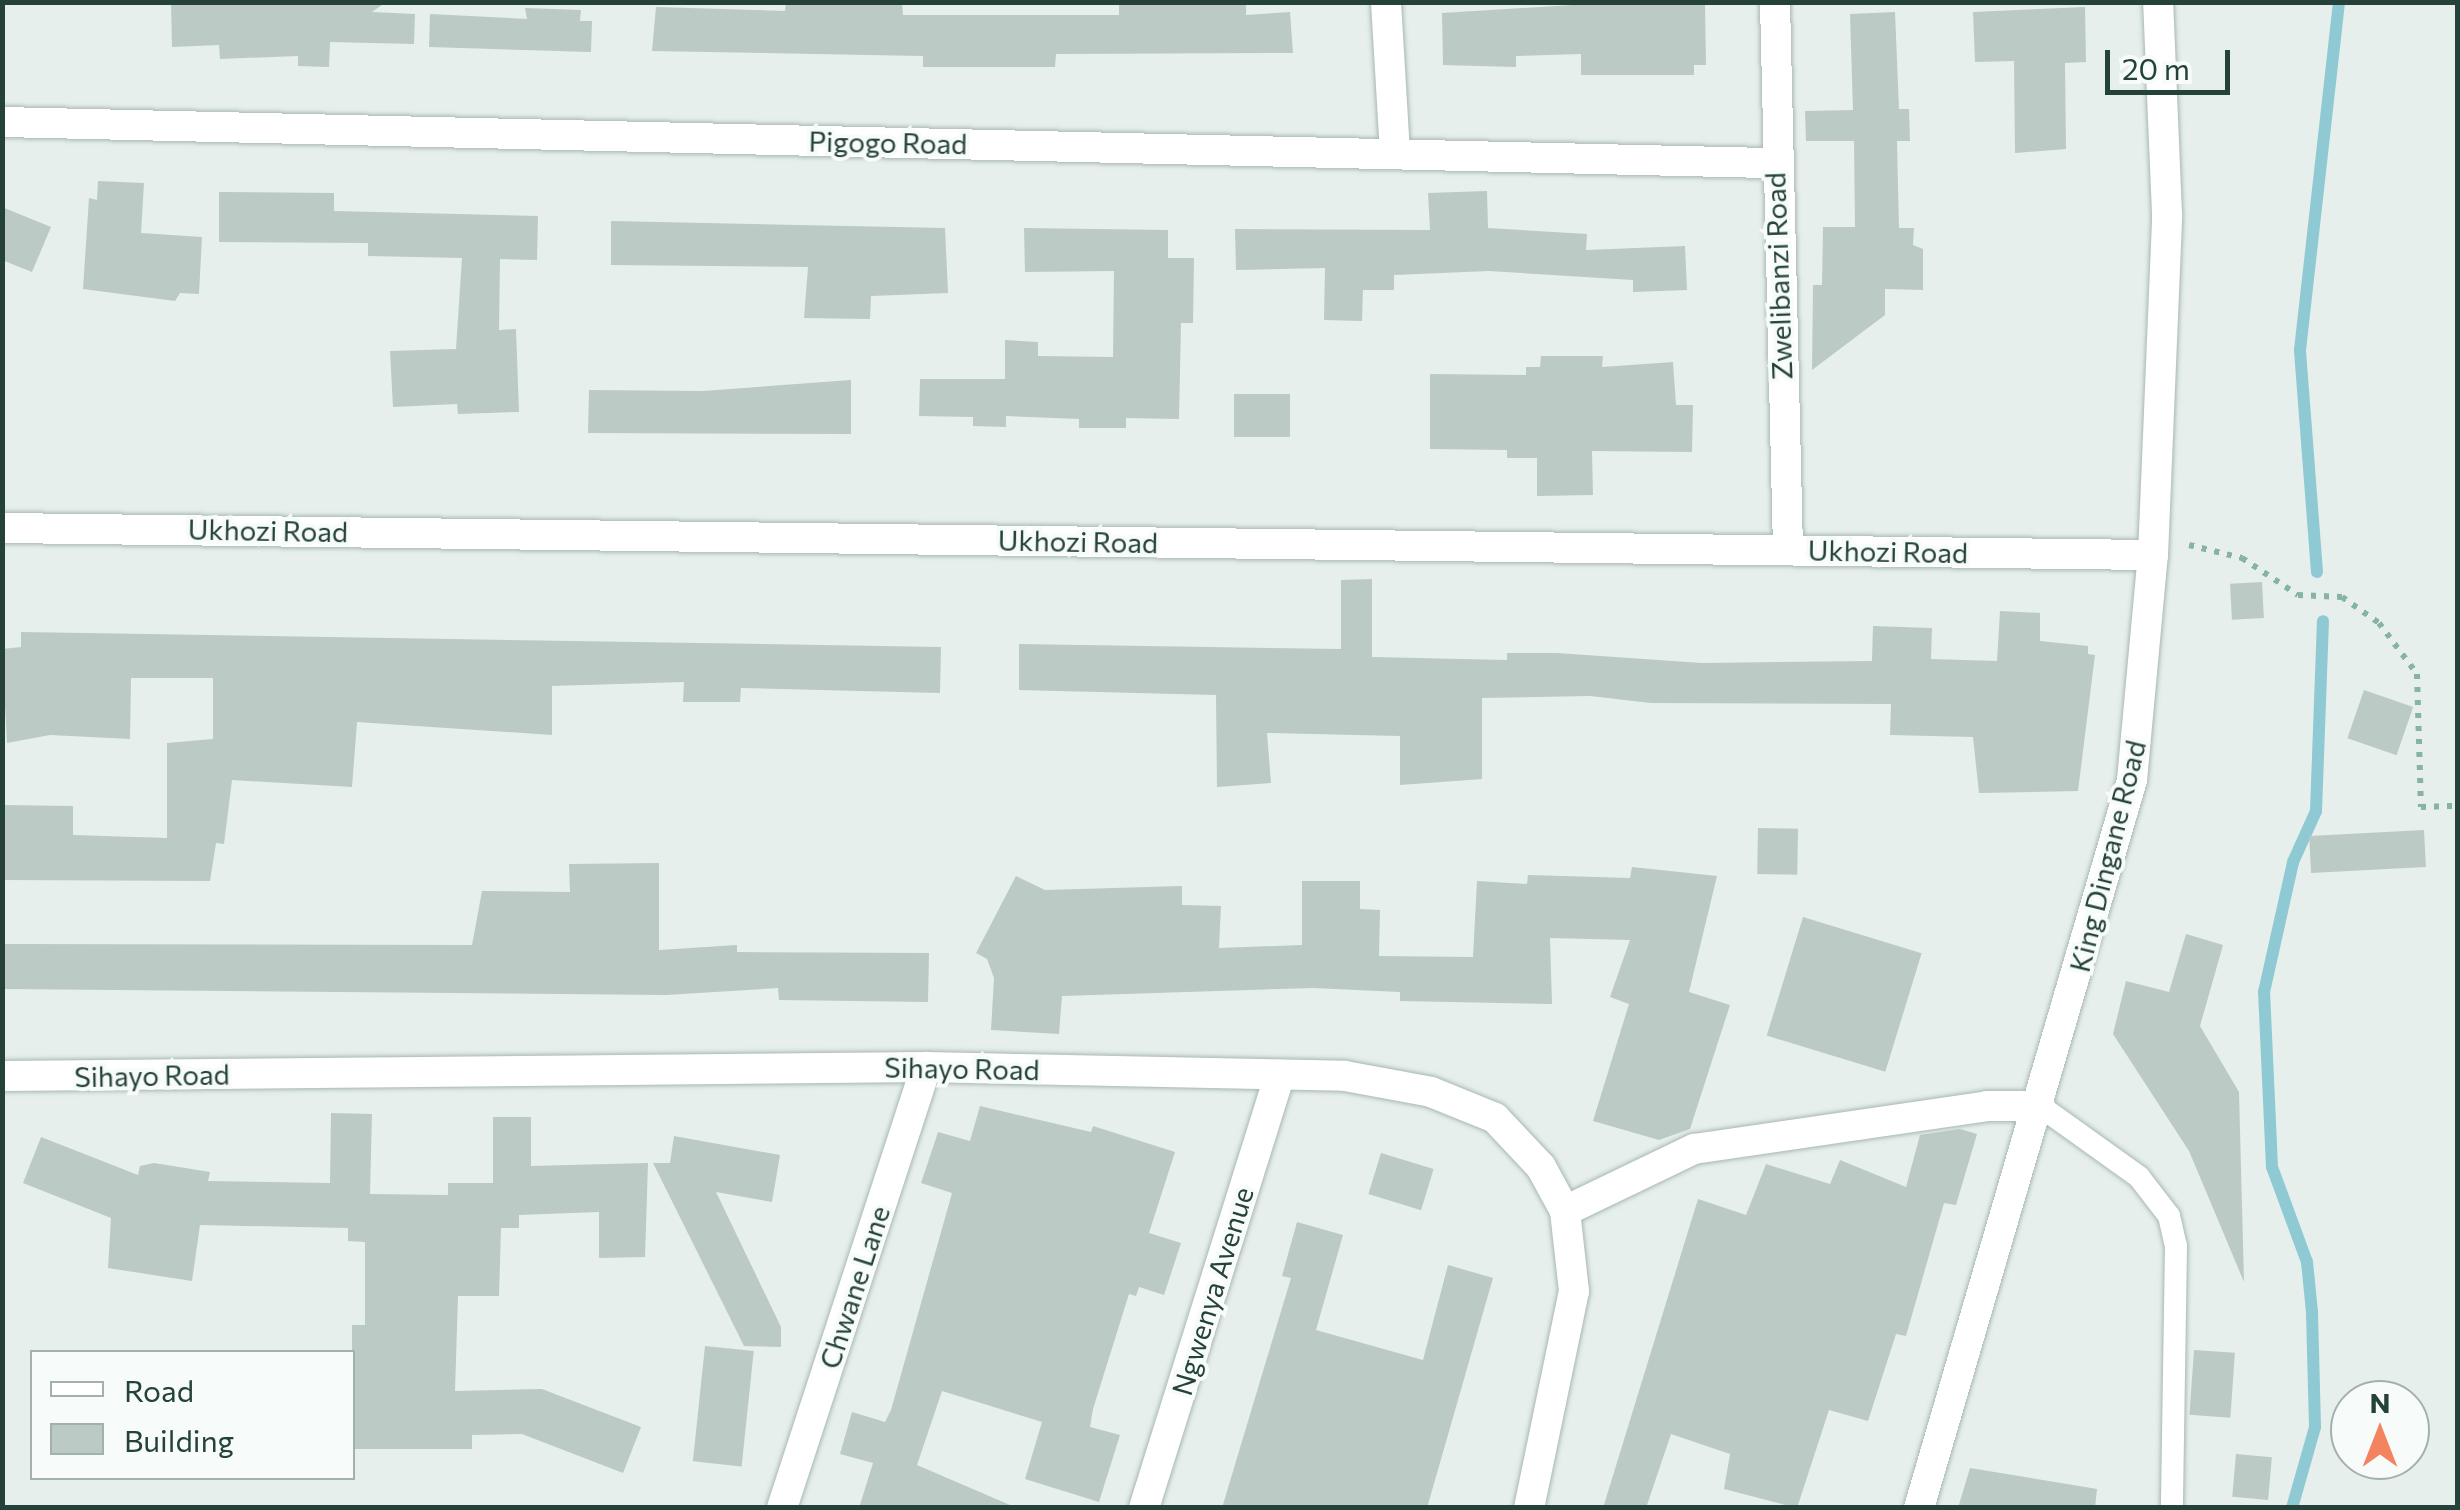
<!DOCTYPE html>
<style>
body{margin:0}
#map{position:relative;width:2460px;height:1510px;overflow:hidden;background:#e6efeb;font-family:Commissioner,sans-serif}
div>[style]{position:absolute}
.stream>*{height:12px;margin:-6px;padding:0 6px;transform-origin:6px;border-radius:6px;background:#8ec9d4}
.building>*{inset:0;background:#bbcac4;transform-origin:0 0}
.path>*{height:6px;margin-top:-3px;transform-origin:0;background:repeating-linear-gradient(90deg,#86b3a5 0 5px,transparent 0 13px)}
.roads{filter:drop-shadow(0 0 2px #a8b8b2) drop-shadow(0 0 2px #a8b8b2)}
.service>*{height:22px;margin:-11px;padding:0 11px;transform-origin:11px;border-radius:11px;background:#fff}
.minor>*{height:30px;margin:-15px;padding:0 15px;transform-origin:15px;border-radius:15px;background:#fff}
.tertiary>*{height:30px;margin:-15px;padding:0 15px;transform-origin:15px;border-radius:15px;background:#fff}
span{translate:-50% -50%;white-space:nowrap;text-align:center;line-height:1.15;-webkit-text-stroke:8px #f7fbf9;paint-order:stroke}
.street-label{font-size:28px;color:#24423a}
.frame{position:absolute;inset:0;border:5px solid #24423a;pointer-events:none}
.legend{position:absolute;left:30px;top:1350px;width:325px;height:130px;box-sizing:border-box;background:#f7fbf9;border:2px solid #a3b1ad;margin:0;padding:12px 18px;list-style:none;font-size:30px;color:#24423a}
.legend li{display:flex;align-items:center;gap:20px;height:50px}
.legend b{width:50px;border:2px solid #a3b1ad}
.north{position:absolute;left:2330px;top:1380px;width:100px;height:100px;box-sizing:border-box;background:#f7fbf9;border:2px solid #a3b1ad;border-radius:50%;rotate:0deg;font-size:28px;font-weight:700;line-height:40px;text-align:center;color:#24423a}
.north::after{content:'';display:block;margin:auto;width:35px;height:45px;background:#f4845f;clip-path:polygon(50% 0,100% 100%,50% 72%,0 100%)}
.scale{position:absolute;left:2105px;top:50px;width:125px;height:45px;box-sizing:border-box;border:5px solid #24423a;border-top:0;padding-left:12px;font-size:30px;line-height:35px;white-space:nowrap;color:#24423a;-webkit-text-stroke:8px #f7fbf9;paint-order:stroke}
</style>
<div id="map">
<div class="stream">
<i style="left:2317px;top:572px;width:223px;rotate:-94.4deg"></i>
<i style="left:2300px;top:350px;width:350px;rotate:-83.6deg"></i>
<i style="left:2292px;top:1508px;width:84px;rotate:-74.1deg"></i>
<i style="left:2315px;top:1427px;width:115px;rotate:-91.5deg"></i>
<i style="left:2312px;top:1312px;width:50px;rotate:-95.7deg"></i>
<i style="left:2307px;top:1262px;width:101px;rotate:-110.2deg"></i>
<i style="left:2272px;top:1167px;width:175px;rotate:-92.6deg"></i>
<i style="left:2264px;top:992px;width:133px;rotate:-77.4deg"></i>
<i style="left:2293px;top:862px;width:56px;rotate:-65.7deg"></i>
<i style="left:2316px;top:811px;width:190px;rotate:-87.9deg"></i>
</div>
<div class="building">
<i style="clip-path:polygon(171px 2px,386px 2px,372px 12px,415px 14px,414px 44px,330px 42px,329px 67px,298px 66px,298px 56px,220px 59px,219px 45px,172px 47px)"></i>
<i style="clip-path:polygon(786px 2px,902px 2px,903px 15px,1119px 15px,1119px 2px,1246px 2px,1246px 15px,1290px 12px,1293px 53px,1056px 54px,1055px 67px,923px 67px,923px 56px,652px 51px,656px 7px,785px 11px)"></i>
<i style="clip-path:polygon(1622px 2px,1705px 2px,1706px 65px,1694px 65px,1694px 75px,1581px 75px,1581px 54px,1516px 56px,1516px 67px,1443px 65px,1442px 13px)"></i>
<i style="clip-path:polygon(2085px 7px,2086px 62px,2065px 63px,2066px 149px,2015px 153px,2014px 61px,1975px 62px,1973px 12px)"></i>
<i style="clip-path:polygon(525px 8px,581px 10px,580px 21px,592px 21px,591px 52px,429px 47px,430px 14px,527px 19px)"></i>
<i style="clip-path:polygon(1895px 12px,1899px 109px,1909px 109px,1910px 141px,1897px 141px,1899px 228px,1914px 228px,1913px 245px,1923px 249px,1923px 290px,1885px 289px,1885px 315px,1812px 370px,1813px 285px,1822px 285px,1823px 227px,1855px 227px,1854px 141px,1806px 141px,1805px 111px,1853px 110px,1850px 14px)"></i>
<i style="clip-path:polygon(98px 181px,144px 183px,141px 233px,202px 237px,199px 294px,180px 293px,175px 301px,83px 289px,89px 198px,97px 200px)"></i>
<i style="clip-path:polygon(1487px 191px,1488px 228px,1587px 234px,1586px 250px,1685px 246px,1687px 290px,1633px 292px,1633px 280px,1489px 271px,1394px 275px,1394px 290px,1363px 290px,1362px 321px,1324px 320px,1325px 268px,1236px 270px,1235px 229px,1430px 230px,1428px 193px)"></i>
<i style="clip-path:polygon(219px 192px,334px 193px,334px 211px,538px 216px,537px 260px,500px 259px,499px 330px,516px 329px,519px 412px,458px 414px,457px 404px,393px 407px,390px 351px,456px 349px,462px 258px,368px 256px,368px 243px,219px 242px)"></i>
<i style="clip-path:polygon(2px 207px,51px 227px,32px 272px,2px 260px)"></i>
<i style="clip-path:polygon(611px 221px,945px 228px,948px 293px,871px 296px,870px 319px,804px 318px,808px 267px,611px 265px)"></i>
<i style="clip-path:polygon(1024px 228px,1168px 230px,1168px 258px,1194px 258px,1193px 323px,1181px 323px,1179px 419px,1126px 418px,1126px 428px,1079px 428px,1079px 419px,1006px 416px,1006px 427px,973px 426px,973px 417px,919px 416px,920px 379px,1005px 379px,1005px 340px,1038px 342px,1038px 356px,1113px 357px,1114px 271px,1025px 272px)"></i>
<i style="clip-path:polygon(1541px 356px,1603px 356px,1602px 367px,1673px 362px,1676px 405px,1693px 405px,1692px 452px,1592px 451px,1593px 495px,1537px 496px,1537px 458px,1507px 458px,1507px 450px,1430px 449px,1430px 374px,1526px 375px,1526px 367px,1540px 367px)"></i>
<i style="clip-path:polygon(851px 380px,851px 434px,588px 433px,589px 390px,703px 391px)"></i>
<i style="left:1234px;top:394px;width:56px;height:43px"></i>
<i style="clip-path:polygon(1372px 579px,1372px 657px,1507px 660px,1507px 653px,1557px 653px,1702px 663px,1872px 661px,1873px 626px,1932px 628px,1931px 659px,1997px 661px,2000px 611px,2040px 613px,2040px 641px,2088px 646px,2088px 654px,2095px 655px,2078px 791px,1979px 793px,1973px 737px,1890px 735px,1891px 704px,1651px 703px,1590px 696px,1482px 698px,1482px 779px,1400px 785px,1400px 736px,1267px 733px,1271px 783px,1217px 787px,1216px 695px,1019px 690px,1019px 644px,1341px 649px,1341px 580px)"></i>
<i style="left:2262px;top:582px;width:36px;height:32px;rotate:87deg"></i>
<i style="clip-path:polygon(21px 632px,941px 647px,940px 693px,741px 688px,740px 702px,683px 702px,684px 682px,552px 686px,552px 735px,357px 722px,352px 787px,232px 780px,224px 844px,216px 843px,210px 881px,2px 880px,2px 805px,73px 806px,73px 835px,167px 838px,167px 743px,213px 739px,213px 678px,131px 678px,130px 739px,50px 735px,7px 743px,2px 649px,21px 647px)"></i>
<i style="left:2364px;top:690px;width:52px;height:51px;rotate:19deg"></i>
<i style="left:1758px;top:828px;width:40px;height:46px;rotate:1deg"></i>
<i style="left:2424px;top:830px;width:37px;height:115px;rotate:87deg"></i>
<i style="clip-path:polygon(659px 863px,659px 950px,737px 945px,737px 952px,929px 953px,928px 1002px,779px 1000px,778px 988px,666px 995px,4px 989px,3px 944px,472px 945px,482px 891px,570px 892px,569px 864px)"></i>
<i style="clip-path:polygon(1632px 867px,1717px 876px,1689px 992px,1730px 1005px,1690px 1129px,1659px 1140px,1593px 1121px,1629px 1004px,1610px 997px,1630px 940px,1550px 938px,1552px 1004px,1400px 1001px,1400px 992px,1313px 988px,1062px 996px,1059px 1034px,991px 1030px,994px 978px,987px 959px,976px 953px,1016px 876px,1045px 890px,1182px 886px,1182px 905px,1221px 906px,1219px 948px,1302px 945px,1302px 881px,1360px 881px,1360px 909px,1380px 910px,1379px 956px,1473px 957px,1477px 881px,1527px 884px,1528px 875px,1630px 878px)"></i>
<i style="left:1803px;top:917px;width:124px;height:124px;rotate:17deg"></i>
<i style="clip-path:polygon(2186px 934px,2223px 945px,2200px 1026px,2239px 1092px,2244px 1282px,2189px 1151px,2113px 1034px,2126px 981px,2169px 992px)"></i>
<i style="clip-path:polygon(980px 1106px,1091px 1132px,1093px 1126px,1175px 1152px,1149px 1233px,1181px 1243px,1164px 1295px,1139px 1287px,1136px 1296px,1129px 1294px,1093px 1409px,1090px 1427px,1120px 1435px,1099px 1502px,1025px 1479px,1042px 1422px,942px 1391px,917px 1465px,1017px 1508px,859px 1508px,873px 1463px,840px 1454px,852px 1412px,885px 1422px,891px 1410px,952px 1193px,921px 1183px,938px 1132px,970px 1141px)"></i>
<i style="clip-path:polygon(331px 1113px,372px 1114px,370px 1194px,448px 1195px,448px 1183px,493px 1183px,493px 1117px,531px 1117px,531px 1166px,648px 1163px,645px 1257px,599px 1258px,599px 1212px,519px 1215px,519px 1228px,501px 1228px,499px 1296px,458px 1296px,455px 1391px,542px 1389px,641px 1427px,623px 1473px,522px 1434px,472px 1435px,472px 1449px,352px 1449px,352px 1325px,365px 1325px,365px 1242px,348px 1241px,348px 1228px,200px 1225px,192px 1281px,108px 1268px,111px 1218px,23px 1183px,41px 1137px,138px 1175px,140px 1166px,154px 1163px,210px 1172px,208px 1181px,330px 1183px)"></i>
<i style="clip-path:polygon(1960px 1129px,1977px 1134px,1956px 1205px,1944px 1203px,1906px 1336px,1896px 1334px,1868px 1421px,1829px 1410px,1797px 1508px,1724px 1489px,1730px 1454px,1671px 1434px,1646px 1508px,1603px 1508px,1698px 1199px,1746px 1215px,1766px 1164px,1830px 1184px,1840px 1160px,1906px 1187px,1920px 1135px)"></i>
<i style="clip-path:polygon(674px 1136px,780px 1155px,772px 1202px,716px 1192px,781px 1327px,781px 1347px,744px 1346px,653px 1163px,670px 1163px)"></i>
<i style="left:1381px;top:1153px;width:55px;height:43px;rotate:17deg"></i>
<i style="clip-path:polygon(1297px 1222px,1343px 1235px,1316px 1330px,1423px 1360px,1448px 1265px,1493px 1278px,1427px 1508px,1222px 1508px,1291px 1278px,1282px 1276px)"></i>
<i style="left:705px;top:1346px;width:49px;height:116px;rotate:6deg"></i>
<i style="left:2194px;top:1350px;width:41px;height:65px;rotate:4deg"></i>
<i style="left:2236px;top:1454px;width:36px;height:43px;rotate:5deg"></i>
<i style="clip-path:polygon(1970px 1468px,2097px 1489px,2095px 1508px,1958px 1508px)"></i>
</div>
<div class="path">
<i style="left:2189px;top:545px;width:55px;rotate:13.8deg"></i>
<i style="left:2242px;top:558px;width:67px;rotate:33.5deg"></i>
<i style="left:2298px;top:595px;width:44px;rotate:2.6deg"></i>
<i style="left:2342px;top:597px;width:45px;rotate:35.1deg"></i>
<i style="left:2379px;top:623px;width:64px;rotate:53.3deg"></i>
<i style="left:2417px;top:674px;width:133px;rotate:88.3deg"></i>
<i style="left:2421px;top:807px;width:37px;rotate:-2deg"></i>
</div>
<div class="roads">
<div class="service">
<i style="left:2040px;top:1106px;width:122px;rotate:35.6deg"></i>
<i style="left:2139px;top:1177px;width:49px;rotate:52.4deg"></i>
<i style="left:2169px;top:1216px;width:31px;rotate:77deg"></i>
<i style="left:2176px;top:1246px;width:262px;rotate:90.9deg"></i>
</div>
<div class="minor">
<i style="left:1386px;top:2px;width:152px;rotate:86.6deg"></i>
<i style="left:1775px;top:2px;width:548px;rotate:88.64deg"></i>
<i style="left:2px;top:122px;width:1772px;rotate:1.33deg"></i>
<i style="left:2px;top:528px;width:2151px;rotate:0.72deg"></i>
<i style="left:2px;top:1076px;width:924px;rotate:-0.56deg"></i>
<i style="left:926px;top:1067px;width:419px;rotate:1.2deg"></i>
<i style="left:1345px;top:1076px;width:87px;rotate:10.5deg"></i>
<i style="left:1431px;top:1092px;width:69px;rotate:22.1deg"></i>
<i style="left:1495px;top:1118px;width:67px;rotate:46.8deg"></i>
<i style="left:1541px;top:1167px;width:50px;rotate:61.4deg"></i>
<i style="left:1565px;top:1211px;width:81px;rotate:83.6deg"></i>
<i style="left:1574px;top:1291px;width:222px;rotate:101.7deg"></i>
<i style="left:1565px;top:1211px;width:143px;rotate:-25.7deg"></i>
<i style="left:1694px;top:1149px;width:296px;rotate:-8.3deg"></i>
<i style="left:1987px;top:1106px;width:53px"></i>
<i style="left:782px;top:1508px;width:464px;rotate:-71.9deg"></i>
<i style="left:1144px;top:1508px;width:454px;rotate:-72.6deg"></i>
</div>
<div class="tertiary">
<i style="left:1919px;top:1508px;width:759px;rotate:-73.69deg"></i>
<i style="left:2132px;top:780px;width:226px;rotate:-84.7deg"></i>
<i style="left:2153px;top:555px;width:341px;rotate:-87.6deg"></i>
<i style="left:2167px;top:214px;width:212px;rotate:-92.4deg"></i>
</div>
</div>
<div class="street-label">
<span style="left:888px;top:142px;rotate:1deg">Pigogo Road</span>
<span style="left:1778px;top:276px;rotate:-92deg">Zwelibanzi Road</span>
<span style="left:268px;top:530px;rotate:1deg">Ukhozi Road</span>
<span style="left:1078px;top:541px;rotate:1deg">Ukhozi Road</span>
<span style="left:1888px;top:551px;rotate:1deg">Ukhozi Road</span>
<span style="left:2107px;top:856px;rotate:-76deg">King Dingane Road</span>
<span style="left:962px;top:1068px;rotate:1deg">Sihayo Road</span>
<span style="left:152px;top:1075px;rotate:-1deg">Sihayo Road</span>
<span style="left:854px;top:1287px;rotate:-72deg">Chwane Lane</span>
<span style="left:1212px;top:1291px;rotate:-73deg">Ngwenya Avenue</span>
</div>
<div class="frame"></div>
<ul class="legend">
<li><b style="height:12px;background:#fff"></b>Road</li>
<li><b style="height:28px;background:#bbcac4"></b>Building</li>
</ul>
<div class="north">N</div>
<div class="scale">20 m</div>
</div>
